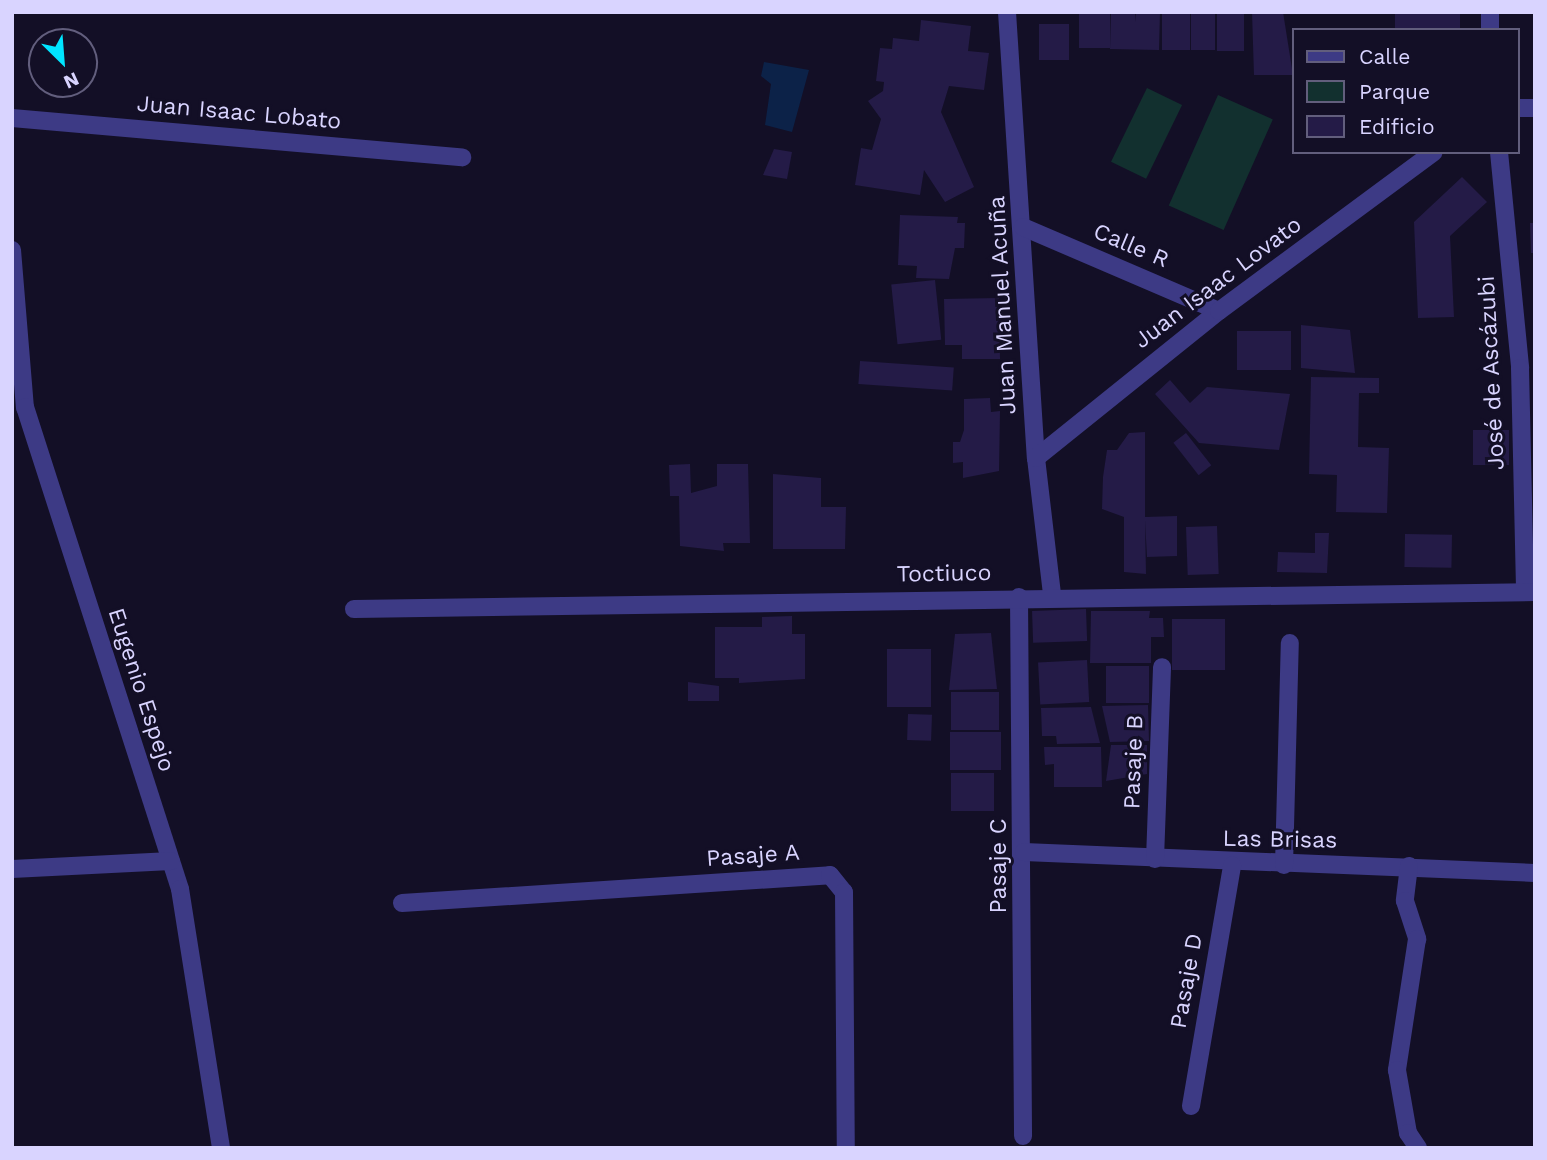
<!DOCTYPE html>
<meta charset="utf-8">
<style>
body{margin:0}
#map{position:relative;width:1547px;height:1160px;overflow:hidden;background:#130f26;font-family:"Work Sans",sans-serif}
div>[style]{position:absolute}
.green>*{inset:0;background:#12302f;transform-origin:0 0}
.water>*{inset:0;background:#0c2248}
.building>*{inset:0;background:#241b47;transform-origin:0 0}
.minor>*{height:18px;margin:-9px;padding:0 9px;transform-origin:9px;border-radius:9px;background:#3d3a85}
span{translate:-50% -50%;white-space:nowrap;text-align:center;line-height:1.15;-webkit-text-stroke:6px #130f26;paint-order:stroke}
.street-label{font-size:23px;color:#d9d4ff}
.frame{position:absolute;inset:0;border:14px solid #d9d4ff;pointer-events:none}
.legend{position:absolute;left:1292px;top:28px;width:228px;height:126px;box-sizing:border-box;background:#130f26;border:2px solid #625e7d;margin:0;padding:9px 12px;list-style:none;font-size:21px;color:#d9d4ff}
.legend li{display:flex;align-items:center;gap:14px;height:35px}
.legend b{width:35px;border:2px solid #625e7d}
.north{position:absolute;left:28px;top:28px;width:70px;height:70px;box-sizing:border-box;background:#130f26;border:2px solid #625e7d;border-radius:50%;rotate:155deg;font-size:19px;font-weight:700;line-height:28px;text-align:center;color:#d9d4ff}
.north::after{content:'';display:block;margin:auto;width:24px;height:32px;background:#00e5ff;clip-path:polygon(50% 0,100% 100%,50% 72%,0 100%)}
</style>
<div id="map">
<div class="green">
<i style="left:1147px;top:88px;width:39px;height:82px;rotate:26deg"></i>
<i style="left:1218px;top:95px;width:60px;height:121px;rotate:24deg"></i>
</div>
<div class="water">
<i style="clip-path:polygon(764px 62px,809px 70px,792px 132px,765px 125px,771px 84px,761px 76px)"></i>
</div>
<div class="building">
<i style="left:1079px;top:12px;width:31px;height:36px"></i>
<i style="clip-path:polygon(1111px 12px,1135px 12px,1136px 22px,1136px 12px,1160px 12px,1159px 50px,1110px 49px)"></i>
<i style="left:1162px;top:12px;width:28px;height:38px"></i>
<i style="left:1191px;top:12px;width:24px;height:38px"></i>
<i style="left:1217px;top:12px;width:27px;height:39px"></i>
<i style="clip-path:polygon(1252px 12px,1283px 12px,1293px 75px,1254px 75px)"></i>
<i style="left:1395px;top:12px;width:65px;height:18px"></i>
<i style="clip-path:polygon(921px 20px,971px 26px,968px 51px,989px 53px,984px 90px,949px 86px,941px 112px,974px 187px,945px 202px,924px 170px,920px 195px,855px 185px,861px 148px,872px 150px,881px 119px,868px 101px,883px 91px,884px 82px,876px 81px,880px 48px,892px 49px,893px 38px,919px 41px)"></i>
<i style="left:1039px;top:24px;width:30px;height:36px"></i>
<i style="clip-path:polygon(774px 149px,792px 152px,787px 179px,763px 175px)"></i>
<i style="clip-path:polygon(1462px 177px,1487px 202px,1450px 236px,1454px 317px,1418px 318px,1414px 222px)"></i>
<i style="clip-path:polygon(900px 215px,958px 217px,957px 223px,965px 223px,964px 248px,955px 248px,949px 279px,916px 278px,917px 266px,898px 265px)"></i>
<i style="clip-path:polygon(1530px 223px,1535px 223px,1535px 253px,1531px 253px)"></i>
<i style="left:935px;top:280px;width:60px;height:44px;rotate:84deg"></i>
<i style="clip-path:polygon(999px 298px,1000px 359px,962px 359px,962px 345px,945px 345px,944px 299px)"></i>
<i style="clip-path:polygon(1301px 325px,1350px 330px,1355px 373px,1301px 368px)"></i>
<i style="left:1237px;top:331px;width:54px;height:39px"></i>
<i style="left:860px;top:361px;width:94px;height:23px;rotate:4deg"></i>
<i style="clip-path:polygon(1311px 377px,1379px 378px,1379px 393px,1359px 393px,1358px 447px,1389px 448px,1387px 513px,1336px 512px,1337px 475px,1309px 474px)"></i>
<i style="clip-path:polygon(1170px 380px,1190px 403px,1207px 387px,1290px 394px,1279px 450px,1199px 443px,1155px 394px)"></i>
<i style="clip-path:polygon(990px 398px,991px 412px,1000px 411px,999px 471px,963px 478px,963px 462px,953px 463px,953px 442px,960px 442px,964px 430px,964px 399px)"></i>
<i style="left:1473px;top:430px;width:36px;height:35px"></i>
<i style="clip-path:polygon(1145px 432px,1145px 517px,1177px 516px,1177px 556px,1147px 557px,1145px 520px,1146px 574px,1124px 572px,1124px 517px,1102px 509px,1103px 477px,1107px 450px,1117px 450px,1129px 433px)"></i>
<i style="left:1186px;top:433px;width:41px;height:16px;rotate:52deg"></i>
<i style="clip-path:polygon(690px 464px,691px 493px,717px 486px,717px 464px,748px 464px,750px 543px,723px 543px,724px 551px,680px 546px,679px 496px,670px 496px,669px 465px)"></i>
<i style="clip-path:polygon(773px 474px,821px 478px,821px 507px,846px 507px,845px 549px,773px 549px)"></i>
<i style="left:1217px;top:526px;width:48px;height:31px;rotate:88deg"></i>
<i style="clip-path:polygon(1315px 533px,1329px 533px,1327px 573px,1277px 572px,1278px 552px,1315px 553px)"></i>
<i style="left:1405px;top:534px;width:47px;height:33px;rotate:1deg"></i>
<i style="left:1086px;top:609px;width:32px;height:54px;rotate:88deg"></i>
<i style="clip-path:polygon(1091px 611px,1150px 611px,1149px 618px,1163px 618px,1164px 637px,1151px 637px,1151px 663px,1090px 663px)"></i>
<i style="clip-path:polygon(792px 616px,792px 634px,805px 634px,805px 679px,739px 683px,739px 678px,715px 678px,715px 627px,762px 627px,762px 617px)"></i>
<i style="left:1172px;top:619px;width:53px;height:51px"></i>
<i style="clip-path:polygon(991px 633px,997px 689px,949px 690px,955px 634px)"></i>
<i style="left:887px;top:649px;width:44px;height:58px"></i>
<i style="left:1087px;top:660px;width:42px;height:49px;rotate:87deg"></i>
<i style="left:1106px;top:666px;width:43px;height:37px"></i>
<i style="clip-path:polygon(688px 682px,719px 686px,719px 701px,688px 701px)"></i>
<i style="left:951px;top:692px;width:48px;height:38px"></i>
<i style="clip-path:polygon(1148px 705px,1149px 741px,1110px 742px,1102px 706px)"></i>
<i style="clip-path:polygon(1091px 707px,1100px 743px,1057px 744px,1056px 736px,1042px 736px,1041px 708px)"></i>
<i style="left:908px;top:714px;width:24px;height:26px;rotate:2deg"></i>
<i style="left:950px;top:732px;width:51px;height:38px"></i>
<i style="clip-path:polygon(1111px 745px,1147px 745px,1147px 774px,1106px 781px)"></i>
<i style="clip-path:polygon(1044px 747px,1101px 747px,1102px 787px,1054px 787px,1054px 764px,1045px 765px)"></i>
<i style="left:951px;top:773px;width:43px;height:38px"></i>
</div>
<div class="minor">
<i style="left:1007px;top:12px;width:447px;rotate:86.3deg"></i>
<i style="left:1036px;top:458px;width:138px;rotate:83.3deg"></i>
<i style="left:1490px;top:12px;width:18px;rotate:90deg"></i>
<i style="left:1517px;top:108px;width:18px"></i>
<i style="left:12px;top:118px;width:452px;rotate:5deg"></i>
<i style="left:1499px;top:152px;width:217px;rotate:84.4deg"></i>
<i style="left:1520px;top:368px;width:224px;rotate:88.7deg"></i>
<i style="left:1023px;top:227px;width:213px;rotate:23.2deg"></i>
<i style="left:12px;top:250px;width:158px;rotate:85.3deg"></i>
<i style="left:25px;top:407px;width:506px;rotate:72.17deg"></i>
<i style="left:180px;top:889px;width:262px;rotate:81deg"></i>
<i style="left:1036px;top:458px;width:235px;rotate:-38.8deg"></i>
<i style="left:1219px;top:311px;width:267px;rotate:-36.5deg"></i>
<i style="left:1019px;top:597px;width:539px;rotate:89.57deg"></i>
<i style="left:354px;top:609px;width:1181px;rotate:-0.82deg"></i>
<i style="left:1024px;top:852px;width:511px;rotate:2.35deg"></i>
<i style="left:1155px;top:859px;width:192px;rotate:-87.9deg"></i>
<i style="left:1284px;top:865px;width:222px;rotate:-88.5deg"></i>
<i style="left:1409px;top:866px;width:35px;rotate:97deg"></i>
<i style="left:1405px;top:901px;width:40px;rotate:72deg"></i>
<i style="left:1417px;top:939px;width:133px;rotate:98.7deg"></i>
<i style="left:1397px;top:1070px;width:64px;rotate:80.1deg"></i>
<i style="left:1408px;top:1133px;width:18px;rotate:56deg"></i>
<i style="left:12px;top:869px;width:159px;rotate:-2.9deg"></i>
<i style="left:402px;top:903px;width:429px;rotate:-3.7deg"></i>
<i style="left:830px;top:875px;width:22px;rotate:51deg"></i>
<i style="left:844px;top:892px;width:256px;rotate:89.6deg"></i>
<i style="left:1191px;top:1106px;width:244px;rotate:-80.3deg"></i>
</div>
<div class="street-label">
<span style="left:239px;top:113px;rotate:5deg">Juan Isaac Lobato</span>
<span style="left:1131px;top:246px;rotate:23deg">Calle R</span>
<span style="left:1218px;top:283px;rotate:-37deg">Juan Isaac Lovato</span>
<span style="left:1003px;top:305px;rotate:-93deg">Juan Manuel Acuña</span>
<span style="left:1492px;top:373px;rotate:-93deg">José de Ascázubi</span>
<span style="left:944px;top:574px;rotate:-1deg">Toctiuco</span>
<span style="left:141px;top:690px;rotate:72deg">Eugenio Espejo</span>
<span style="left:1134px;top:762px;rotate:-88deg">Pasaje B</span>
<span style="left:1280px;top:840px;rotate:1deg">Las Brisas</span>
<span style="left:753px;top:856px;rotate:-4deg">Pasaje A</span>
<span style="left:999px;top:866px;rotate:-90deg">Pasaje C</span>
<span style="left:1187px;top:981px;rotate:-80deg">Pasaje D</span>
</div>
<div class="frame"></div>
<ul class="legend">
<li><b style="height:9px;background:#3d3a85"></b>Calle</li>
<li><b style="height:19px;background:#12302f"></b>Parque</li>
<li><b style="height:19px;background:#241b47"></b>Edificio</li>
</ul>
<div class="north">N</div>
</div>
